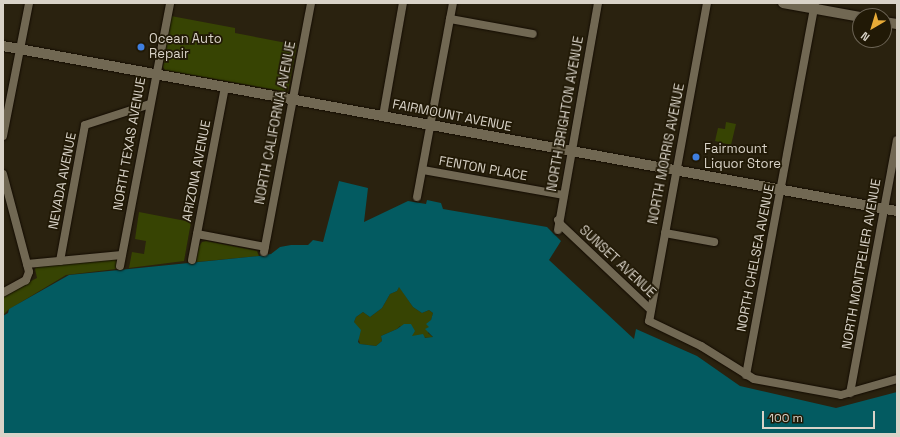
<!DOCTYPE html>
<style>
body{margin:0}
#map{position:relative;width:900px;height:437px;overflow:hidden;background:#2a220f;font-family:"Space Grotesk",sans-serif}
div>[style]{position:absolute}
.green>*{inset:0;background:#374403}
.water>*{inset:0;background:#035b61}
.roads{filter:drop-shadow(0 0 1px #130b00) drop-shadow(0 0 1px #130b00)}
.street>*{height:8px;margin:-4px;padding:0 4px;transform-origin:4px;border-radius:4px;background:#716853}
.secondary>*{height:10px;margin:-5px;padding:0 5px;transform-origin:5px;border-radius:5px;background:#716853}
.dots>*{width:11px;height:11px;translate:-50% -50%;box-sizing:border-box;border:2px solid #211906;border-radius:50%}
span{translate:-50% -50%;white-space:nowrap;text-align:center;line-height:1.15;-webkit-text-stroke:3.5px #211906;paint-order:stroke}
.poi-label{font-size:13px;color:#d9d3c8}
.left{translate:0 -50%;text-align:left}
.street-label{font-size:13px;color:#d9d3c8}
.frame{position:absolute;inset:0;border:4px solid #d9d3c8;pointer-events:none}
.north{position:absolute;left:852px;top:8px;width:40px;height:40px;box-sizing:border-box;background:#211906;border:1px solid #6b6354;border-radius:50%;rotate:218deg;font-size:11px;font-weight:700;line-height:16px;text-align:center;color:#d9d3c8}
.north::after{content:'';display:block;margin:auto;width:14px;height:18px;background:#e8ab37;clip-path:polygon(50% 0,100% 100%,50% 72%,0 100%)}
.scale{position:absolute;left:762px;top:411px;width:113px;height:18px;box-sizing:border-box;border:2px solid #d9d3c8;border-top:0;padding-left:5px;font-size:12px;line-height:14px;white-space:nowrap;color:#d9d3c8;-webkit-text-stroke:3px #211906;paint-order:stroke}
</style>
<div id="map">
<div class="green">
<i style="clip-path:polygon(171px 16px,235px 28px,235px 33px,297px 45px,288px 92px,165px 70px,163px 67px)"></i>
<i style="clip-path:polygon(726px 122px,736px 124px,731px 145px,715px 141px,718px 128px,725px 129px)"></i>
<i style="clip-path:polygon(139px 212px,191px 222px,184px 261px,129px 268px,132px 252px,144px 254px,146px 241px,135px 239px)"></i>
<i style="clip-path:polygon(206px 241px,257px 251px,259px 256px,196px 262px,199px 246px,202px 242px)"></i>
<i style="clip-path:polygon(117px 259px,116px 269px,66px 275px,8px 310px,3px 315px,3px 295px,37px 278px,35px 269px,37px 266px)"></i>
<i style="clip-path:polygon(399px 286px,413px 307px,422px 313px,429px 310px,433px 313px,428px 333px,434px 338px,411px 337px,400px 326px,397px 329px,381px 336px,382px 341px,376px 346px,360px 344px,354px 322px,356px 317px,363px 312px,370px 317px,382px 308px,390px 294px,397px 291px)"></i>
</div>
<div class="water">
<i style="clip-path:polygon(evenodd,339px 181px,368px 188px,364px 222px,408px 201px,426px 204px,427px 200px,441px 203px,443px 209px,547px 227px,561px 241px,549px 260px,634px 339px,636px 329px,697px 356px,740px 386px,836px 408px,897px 392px,897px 434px,3px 434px,3px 316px,8px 313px,9px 309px,69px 275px,259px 256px,271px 254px,280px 247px,291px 245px,308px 245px,313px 240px,323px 242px,339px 181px,399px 287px,413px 307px,422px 313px,429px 310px,433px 313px,431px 320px,426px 324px,429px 327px,425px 329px,433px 337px,425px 338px,423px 334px,412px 336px,415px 331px,411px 324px,404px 324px,397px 329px,381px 336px,382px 341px,376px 346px,360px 344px,358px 342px,361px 330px,354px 322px,356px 317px,363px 312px,370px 317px,382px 308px,390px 294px,397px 291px,399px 287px)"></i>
</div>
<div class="roads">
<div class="street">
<i style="left:707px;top:3px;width:323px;rotate:100.3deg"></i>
<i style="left:649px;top:321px;width:58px;rotate:25.7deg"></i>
<i style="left:701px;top:346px;width:62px;rotate:31.9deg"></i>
<i style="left:754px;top:379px;width:88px;rotate:10.4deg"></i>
<i style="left:841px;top:395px;width:58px;rotate:-15.9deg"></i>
<i style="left:450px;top:19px;width:84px;rotate:10.2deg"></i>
<i style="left:383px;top:116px;width:115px;rotate:-80deg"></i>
<i style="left:3px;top:136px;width:136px;rotate:-78.9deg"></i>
<i style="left:423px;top:170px;width:142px;rotate:10.1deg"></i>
<i style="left:3px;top:174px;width:101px;rotate:75.1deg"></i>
<i style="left:29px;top:272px;width:9px;rotate:111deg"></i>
<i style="left:26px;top:280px;width:26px;rotate:151deg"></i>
<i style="left:417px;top:197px;width:197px;rotate:-79.5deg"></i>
<i style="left:558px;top:220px;width:4px;rotate:63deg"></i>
<i style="left:560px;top:224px;width:124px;rotate:43.4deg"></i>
<i style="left:558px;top:230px;width:230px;rotate:-80deg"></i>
<i style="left:665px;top:233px;width:50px;rotate:10.4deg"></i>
<i style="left:197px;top:234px;width:69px;rotate:10.8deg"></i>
<i style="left:264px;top:252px;width:253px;rotate:-79.3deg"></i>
<i style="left:192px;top:260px;width:176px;rotate:-79.2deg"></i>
<i style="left:60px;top:261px;width:138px;rotate:-79.6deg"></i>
<i style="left:85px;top:125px;width:68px;rotate:-17.9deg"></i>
<i style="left:27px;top:264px;width:95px;rotate:-5.4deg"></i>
<i style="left:120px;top:266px;width:268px;rotate:-79.2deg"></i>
<i style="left:746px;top:375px;width:378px;rotate:-79.5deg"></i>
<i style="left:850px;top:393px;width:257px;rotate:-79.5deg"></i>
</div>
<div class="secondary">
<i style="left:783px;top:3px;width:78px;rotate:10.3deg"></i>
<i style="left:884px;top:22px;width:13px;rotate:9deg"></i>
<i style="left:3px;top:46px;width:909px;rotate:10.46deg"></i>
</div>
</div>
<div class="dots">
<i style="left:141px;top:47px;background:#3f7fe0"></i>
<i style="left:696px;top:157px;background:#3f7fe0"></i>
</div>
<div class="poi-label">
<span class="left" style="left:149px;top:47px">Ocean Auto<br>Repair</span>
<span class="left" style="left:704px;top:157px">Fairmount<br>Liquor Store</span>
</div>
<div class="street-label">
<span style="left:566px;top:114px;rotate:-80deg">NORTH BRIGHTON AVENUE</span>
<span style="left:452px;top:116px;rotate:11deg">FAIRMOUNT AVENUE</span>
<span style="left:276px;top:123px;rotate:-79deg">NORTH CALIFORNIA AVENUE</span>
<span style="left:130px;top:144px;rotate:-80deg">NORTH TEXAS AVENUE</span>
<span style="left:667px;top:154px;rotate:-79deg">NORTH MORRIS AVENUE</span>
<span style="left:483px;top:169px;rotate:10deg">FENTON PLACE</span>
<span style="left:197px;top:171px;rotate:-79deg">ARIZONA AVENUE</span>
<span style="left:63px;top:181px;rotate:-79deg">NEVADA AVENUE</span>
<span style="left:756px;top:258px;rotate:-79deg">NORTH CHELSEA AVENUE</span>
<span style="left:617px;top:262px;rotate:43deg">SUNSET AVENUE</span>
<span style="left:862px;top:264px;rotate:-80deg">NORTH MONTPELIER AVENUE</span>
</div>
<div class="frame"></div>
<div class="north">N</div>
<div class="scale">100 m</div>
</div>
